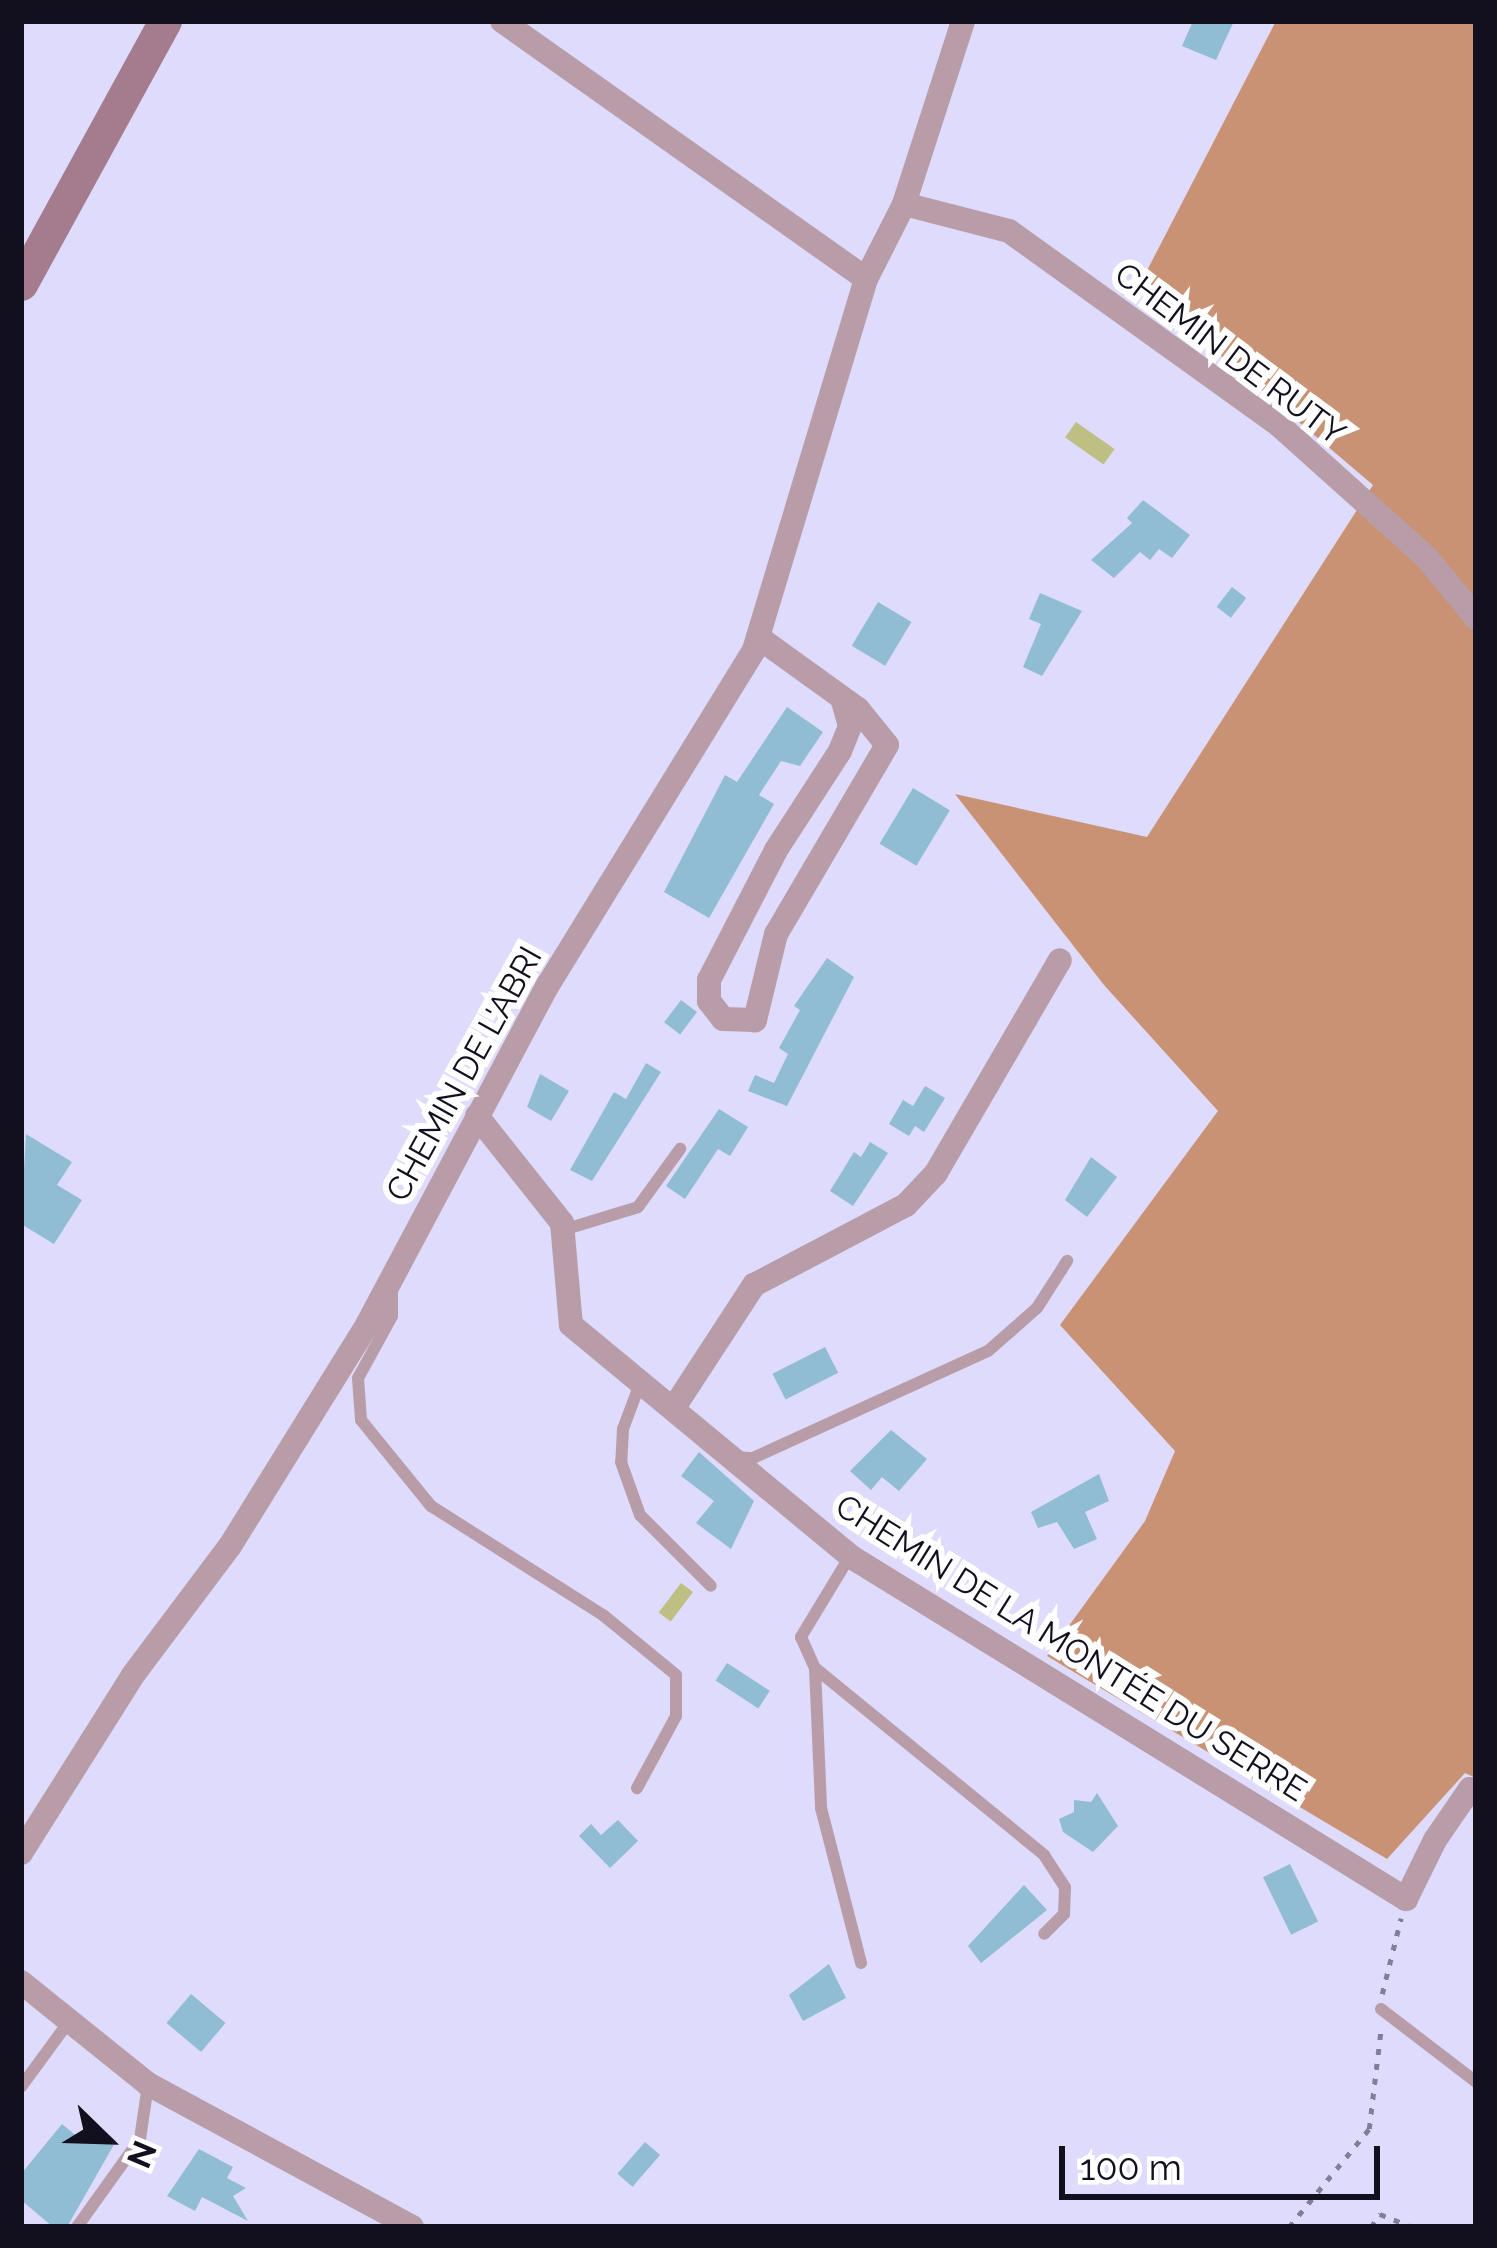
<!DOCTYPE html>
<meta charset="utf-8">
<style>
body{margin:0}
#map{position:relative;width:1497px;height:2248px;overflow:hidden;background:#dedbfc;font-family:Raleway,sans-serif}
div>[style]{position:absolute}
.forest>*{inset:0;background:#ca9274}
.water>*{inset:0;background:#bec083;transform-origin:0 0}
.building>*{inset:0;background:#90bdd3;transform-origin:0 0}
.path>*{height:4.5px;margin-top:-2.25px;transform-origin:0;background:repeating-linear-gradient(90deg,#817f97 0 6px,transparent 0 15px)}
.service>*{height:12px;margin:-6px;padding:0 6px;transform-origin:6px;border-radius:6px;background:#b89da9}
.minor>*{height:24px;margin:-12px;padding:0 12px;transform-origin:12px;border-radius:12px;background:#b89da9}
.secondary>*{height:33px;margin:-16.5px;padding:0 16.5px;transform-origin:16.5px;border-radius:16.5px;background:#a47c8e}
span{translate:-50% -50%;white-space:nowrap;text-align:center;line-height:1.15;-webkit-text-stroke:12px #fff;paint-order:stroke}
.street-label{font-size:33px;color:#12101e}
.frame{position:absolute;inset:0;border:24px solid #12101e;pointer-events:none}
.north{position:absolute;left:48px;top:2080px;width:120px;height:120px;-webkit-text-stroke:9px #fff;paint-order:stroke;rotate:113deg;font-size:33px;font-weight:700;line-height:48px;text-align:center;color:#12101e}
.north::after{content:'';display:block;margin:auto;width:42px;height:54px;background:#12101e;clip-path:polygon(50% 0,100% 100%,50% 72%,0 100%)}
.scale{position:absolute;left:1059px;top:2146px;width:321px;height:54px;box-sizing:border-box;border:6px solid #12101e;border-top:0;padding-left:15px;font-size:36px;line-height:42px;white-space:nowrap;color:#12101e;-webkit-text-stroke:9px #fff;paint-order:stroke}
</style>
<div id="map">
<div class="forest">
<i style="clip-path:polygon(1276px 21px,1476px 21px,1476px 1778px,1465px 1773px,1387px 1859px,1047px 1656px,1145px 1521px,1175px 1451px,1060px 1325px,1218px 1111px,1104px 985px,955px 794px,1147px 837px,1373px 485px,1139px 286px)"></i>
</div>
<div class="water">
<i style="left:1076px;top:422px;width:47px;height:19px;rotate:35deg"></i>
<i style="left:681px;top:1583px;width:15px;height:37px;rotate:37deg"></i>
</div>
<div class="building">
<i style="clip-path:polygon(1193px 21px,1234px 21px,1216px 60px,1182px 46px)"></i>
<i style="clip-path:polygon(1143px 500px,1190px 535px,1172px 558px,1159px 549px,1150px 560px,1140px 552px,1114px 578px,1091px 560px,1132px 523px,1127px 518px)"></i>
<i style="left:1232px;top:587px;width:18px;height:25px;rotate:38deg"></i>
<i style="clip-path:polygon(1040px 593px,1082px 611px,1042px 676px,1023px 667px,1041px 624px,1029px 619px)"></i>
<i style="left:878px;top:602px;width:39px;height:51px;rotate:31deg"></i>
<i style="clip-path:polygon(787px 707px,823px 732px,800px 766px,781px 761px,759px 795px,774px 804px,709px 918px,664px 892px,725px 775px,737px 782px)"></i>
<i style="left:913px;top:788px;width:43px;height:65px;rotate:31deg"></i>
<i style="clip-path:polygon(827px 958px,854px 977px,787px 1106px,748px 1091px,755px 1075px,774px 1083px,788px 1054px,779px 1048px,800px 1010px,794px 1006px)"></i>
<i style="left:681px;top:1000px;width:20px;height:28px;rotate:37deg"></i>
<i style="clip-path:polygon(646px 1063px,661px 1072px,592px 1181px,570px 1170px,614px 1092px,626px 1099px)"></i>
<i style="clip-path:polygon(540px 1074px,569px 1091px,551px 1121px,527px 1107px)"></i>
<i style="clip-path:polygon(925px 1086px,945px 1098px,924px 1132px,915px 1126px,909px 1136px,889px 1124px,903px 1100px,913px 1106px)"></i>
<i style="clip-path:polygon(719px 1109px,748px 1127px,730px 1156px,718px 1149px,685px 1199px,666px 1186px)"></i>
<i style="clip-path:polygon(26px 1134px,72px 1162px,57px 1185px,82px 1200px,54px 1244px,21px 1224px)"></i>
<i style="clip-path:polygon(870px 1142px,888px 1153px,853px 1206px,830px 1191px,854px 1152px,861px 1157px)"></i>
<i style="clip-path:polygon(1091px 1157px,1117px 1177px,1087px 1217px,1065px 1200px)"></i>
<i style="left:825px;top:1347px;width:29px;height:59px;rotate:63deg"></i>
<i style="clip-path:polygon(891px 1430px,927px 1459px,899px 1491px,882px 1477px,871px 1490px,850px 1471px)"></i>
<i style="clip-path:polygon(699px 1452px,754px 1501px,731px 1549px,696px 1523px,714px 1501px,681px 1476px)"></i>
<i style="clip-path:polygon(1099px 1474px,1109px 1501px,1085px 1512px,1097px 1539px,1074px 1549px,1057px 1522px,1038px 1528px,1031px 1512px)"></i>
<i style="left:727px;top:1663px;width:51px;height:21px;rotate:33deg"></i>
<i style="clip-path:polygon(1097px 1793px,1118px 1826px,1093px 1852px,1063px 1832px,1059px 1819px,1074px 1812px,1074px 1800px,1091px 1802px)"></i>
<i style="clip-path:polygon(618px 1820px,638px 1841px,610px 1868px,579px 1836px,591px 1824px,601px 1835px)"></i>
<i style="left:1290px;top:1864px;width:64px;height:30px;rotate:64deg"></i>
<i style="clip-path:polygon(1024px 1885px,1047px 1910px,981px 1963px,968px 1946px)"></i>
<i style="clip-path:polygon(829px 1964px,846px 1998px,803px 2021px,789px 1995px)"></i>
<i style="left:191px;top:1994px;width:45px;height:38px;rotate:40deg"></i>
<i style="clip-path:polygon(62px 2124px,85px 2143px,99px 2127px,116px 2141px,67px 2227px,53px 2227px,21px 2200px,21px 2174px)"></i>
<i style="left:645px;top:2142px;width:20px;height:42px;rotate:41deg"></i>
<i style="clip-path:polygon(199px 2149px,233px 2167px,227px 2178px,246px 2188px,233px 2196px,248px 2221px,202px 2197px,195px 2211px,167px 2196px)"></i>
</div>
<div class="path">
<i style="left:1382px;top:1994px;width:78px;rotate:-76deg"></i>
<i style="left:1289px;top:2227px;width:127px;rotate:-50.8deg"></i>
<i style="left:1369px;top:2129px;width:101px;rotate:-83.2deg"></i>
<i style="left:1371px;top:2227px;width:16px;rotate:-55deg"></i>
<i style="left:1380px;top:2214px;width:35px;rotate:22deg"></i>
</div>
<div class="service">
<i style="left:563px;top:1230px;width:78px;rotate:-17deg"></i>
<i style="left:638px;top:1207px;width:72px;rotate:-54.1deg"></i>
<i style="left:392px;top:1292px;width:24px;rotate:90deg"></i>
<i style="left:392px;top:1316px;width:71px;rotate:118.7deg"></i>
<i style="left:358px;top:1378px;width:42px;rotate:85.9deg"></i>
<i style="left:361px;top:1420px;width:111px;rotate:50.9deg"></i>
<i style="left:431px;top:1506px;width:204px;rotate:32.4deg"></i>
<i style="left:603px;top:1615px;width:94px;rotate:39.4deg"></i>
<i style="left:676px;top:1675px;width:41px;rotate:90deg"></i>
<i style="left:676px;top:1716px;width:82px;rotate:118.4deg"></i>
<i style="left:641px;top:1381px;width:51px;rotate:110.6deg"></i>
<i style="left:623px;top:1429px;width:33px;rotate:93deg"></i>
<i style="left:621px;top:1462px;width:56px;rotate:70.3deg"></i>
<i style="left:640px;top:1515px;width:100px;rotate:45deg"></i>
<i style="left:737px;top:1457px;width:16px;rotate:4deg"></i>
<i style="left:753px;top:1458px;width:258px;rotate:-24.5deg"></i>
<i style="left:988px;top:1351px;width:65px;rotate:-41.3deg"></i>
<i style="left:1037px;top:1308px;width:56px;rotate:-57.4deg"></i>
<i style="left:850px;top:1556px;width:95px;rotate:121.2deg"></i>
<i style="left:801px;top:1637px;width:34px;rotate:66deg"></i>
<i style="left:815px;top:1668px;width:140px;rotate:87.5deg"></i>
<i style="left:821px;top:1808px;width:160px;rotate:75.5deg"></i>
<i style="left:815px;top:1668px;width:296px;rotate:39.2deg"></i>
<i style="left:1044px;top:1855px;width:38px;rotate:57deg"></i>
<i style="left:1065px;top:1887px;width:27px;rotate:92deg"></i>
<i style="left:1064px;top:1914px;width:28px;rotate:135deg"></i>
<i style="left:1381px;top:2009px;width:120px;rotate:37.5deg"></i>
<i style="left:21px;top:2087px;width:83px;rotate:-53.8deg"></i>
<i style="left:77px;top:2227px;width:108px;rotate:-54.4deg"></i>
<i style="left:140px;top:2139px;width:55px;rotate:-81.6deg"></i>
</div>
<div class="minor">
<i style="left:502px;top:21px;width:446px;rotate:35.3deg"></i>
<i style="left:904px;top:204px;width:108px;rotate:14.4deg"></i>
<i style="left:1009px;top:231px;width:334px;rotate:35.7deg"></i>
<i style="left:1280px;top:426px;width:198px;rotate:41.9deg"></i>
<i style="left:1427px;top:558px;width:77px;rotate:50.8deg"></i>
<i style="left:758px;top:637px;width:123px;rotate:35.8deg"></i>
<i style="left:858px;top:709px;width:46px;rotate:51.1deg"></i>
<i style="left:887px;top:745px;width:219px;rotate:120.4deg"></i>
<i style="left:776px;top:934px;width:89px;rotate:103.7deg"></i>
<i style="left:755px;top:1020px;width:32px;rotate:-178deg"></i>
<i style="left:723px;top:1019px;width:23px;rotate:-128deg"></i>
<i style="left:709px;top:1001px;width:21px;rotate:-90deg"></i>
<i style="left:709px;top:980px;width:146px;rotate:-62.7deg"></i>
<i style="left:776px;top:850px;width:118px;rotate:-57.1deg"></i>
<i style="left:840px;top:751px;width:27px;rotate:-68deg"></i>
<i style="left:850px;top:726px;width:25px;rotate:-106deg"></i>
<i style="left:477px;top:1116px;width:137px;rotate:51.5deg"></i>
<i style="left:562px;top:1223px;width:102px;rotate:85deg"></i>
<i style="left:571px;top:1325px;width:366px;rotate:39.6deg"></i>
<i style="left:853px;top:1558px;width:650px;rotate:31.66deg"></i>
<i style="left:1406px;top:1899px;width:66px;rotate:-63.8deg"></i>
<i style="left:1435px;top:1840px;width:62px;rotate:-55.5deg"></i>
<i style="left:1470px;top:1789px;width:7px;rotate:34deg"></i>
<i style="left:675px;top:1406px;width:145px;rotate:-56.9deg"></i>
<i style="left:754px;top:1285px;width:172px;rotate:-27.8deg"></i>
<i style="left:906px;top:1205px;width:44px;rotate:-46.8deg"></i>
<i style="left:936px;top:1173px;width:246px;rotate:-59.8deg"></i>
<i style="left:21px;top:1853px;width:210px;rotate:-57.8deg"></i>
<i style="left:133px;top:1675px;width:161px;rotate:-53.1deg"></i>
<i style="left:230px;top:1546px;width:262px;rotate:-58.2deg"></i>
<i style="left:368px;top:1323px;width:383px;rotate:-62deg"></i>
<i style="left:548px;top:985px;width:393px;rotate:-58.4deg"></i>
<i style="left:754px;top:650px;width:388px;rotate:-73.2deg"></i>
<i style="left:866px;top:279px;width:84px;rotate:-63.1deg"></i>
<i style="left:904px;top:204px;width:192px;rotate:-72.1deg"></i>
<i style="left:21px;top:1982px;width:163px;rotate:38.8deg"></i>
<i style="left:148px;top:2084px;width:300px;rotate:28.4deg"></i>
</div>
<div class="secondary">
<i style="left:21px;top:284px;width:300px;rotate:-61.3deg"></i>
</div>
<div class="street-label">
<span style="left:1230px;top:354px;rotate:37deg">CHEMIN DE RUTY</span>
<span style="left:464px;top:1074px;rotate:-61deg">CHEMIN DE L'ABRI</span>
<span style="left:1071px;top:1648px;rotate:32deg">CHEMIN DE LA MONTÉE DU SERRE</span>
</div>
<div class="frame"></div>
<div class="north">N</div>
<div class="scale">100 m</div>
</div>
